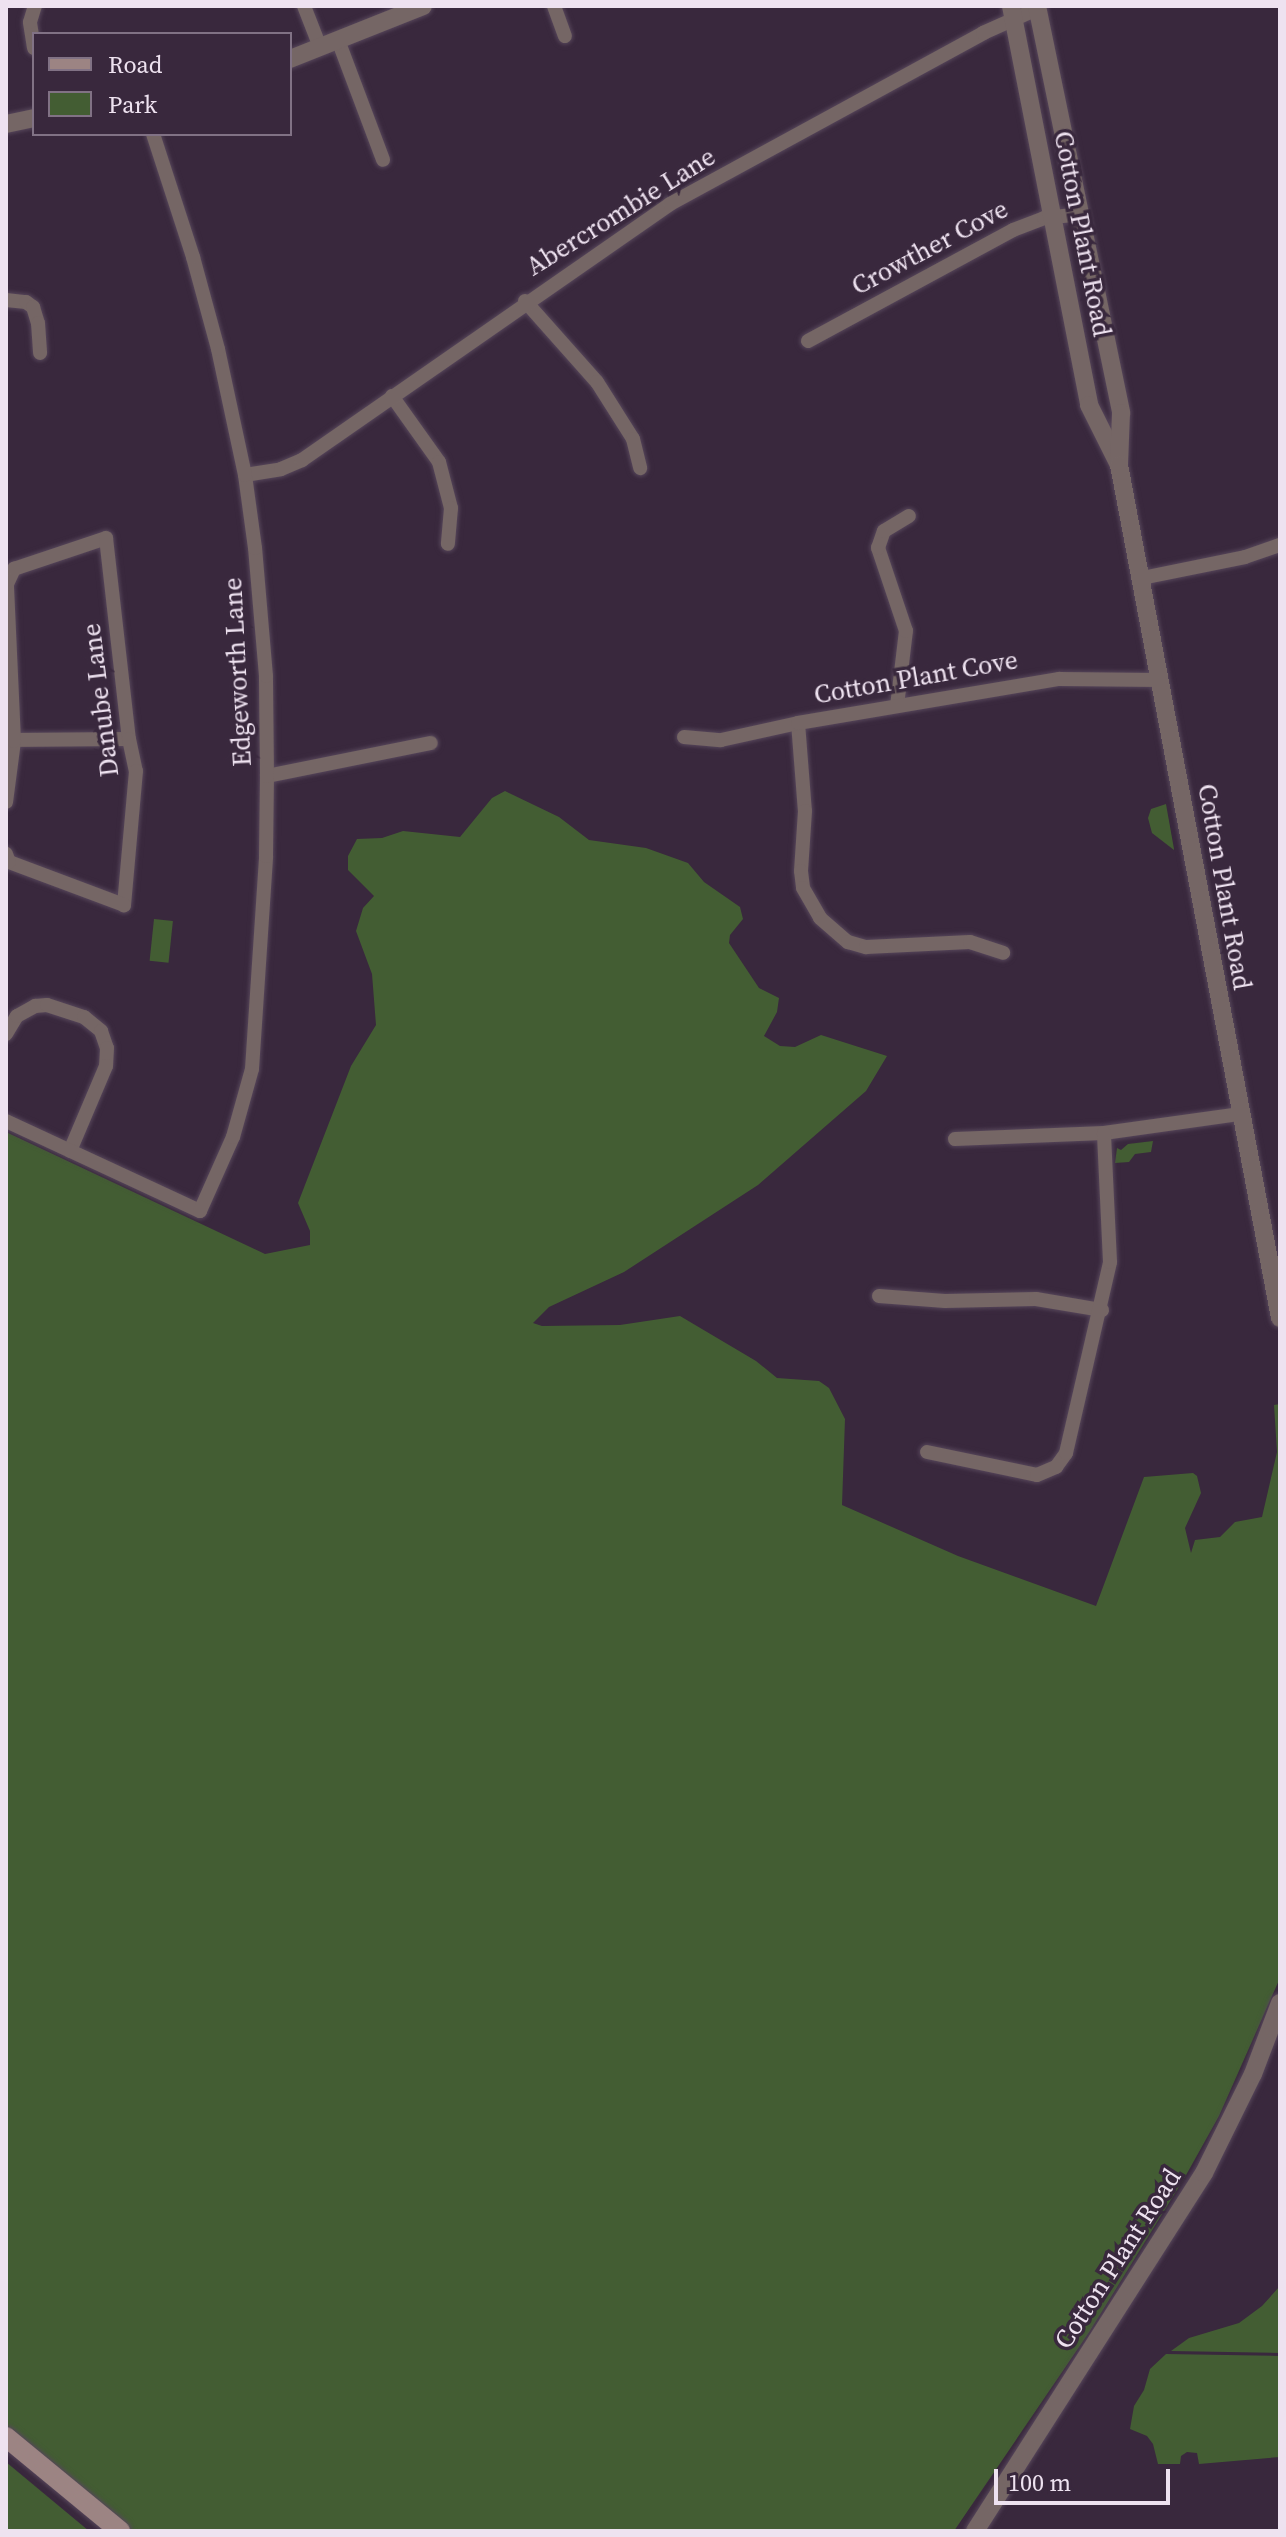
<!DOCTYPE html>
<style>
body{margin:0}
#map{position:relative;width:1286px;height:2537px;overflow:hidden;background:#39283d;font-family:"Source Serif 4",serif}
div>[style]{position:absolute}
.green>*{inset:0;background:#435d33;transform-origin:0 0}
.roads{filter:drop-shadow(0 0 2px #56465a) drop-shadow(0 0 2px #56465a)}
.minor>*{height:14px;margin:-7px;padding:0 7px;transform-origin:7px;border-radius:7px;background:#756665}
.tertiary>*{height:18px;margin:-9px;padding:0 9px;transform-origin:9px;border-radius:9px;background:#756665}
.secondary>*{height:20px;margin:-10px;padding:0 10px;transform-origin:10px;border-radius:10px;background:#9c8483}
span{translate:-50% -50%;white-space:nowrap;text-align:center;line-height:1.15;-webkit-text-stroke:7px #39283d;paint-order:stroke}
.street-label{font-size:26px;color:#eee2f0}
.frame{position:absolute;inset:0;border:8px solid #eee2f0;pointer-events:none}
.legend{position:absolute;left:32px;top:32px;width:260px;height:104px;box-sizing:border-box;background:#39283d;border:2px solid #817285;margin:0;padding:10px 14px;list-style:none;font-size:24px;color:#eee2f0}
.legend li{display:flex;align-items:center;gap:16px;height:40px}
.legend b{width:40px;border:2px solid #817285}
.scale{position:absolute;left:994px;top:2469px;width:176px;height:36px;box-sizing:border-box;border:4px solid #eee2f0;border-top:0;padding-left:10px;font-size:24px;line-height:28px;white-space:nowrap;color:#eee2f0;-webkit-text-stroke:6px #39283d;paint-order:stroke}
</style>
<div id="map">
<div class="green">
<i style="clip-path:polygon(505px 791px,559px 817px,589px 840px,646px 848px,688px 863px,704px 882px,740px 907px,743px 919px,730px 935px,729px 943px,759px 988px,779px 998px,777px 1012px,764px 1036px,780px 1046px,795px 1047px,821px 1035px,887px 1056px,866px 1091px,758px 1185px,624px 1272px,549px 1307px,533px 1323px,542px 1326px,620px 1325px,680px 1316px,756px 1361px,777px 1378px,819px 1381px,829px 1388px,845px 1419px,842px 1505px,958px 1556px,1096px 1606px,1144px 1477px,1193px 1473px,1197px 1476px,1201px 1493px,1185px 1528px,1191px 1553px,1195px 1540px,1220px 1537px,1235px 1522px,1262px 1517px,1277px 1452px,1274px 1405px,1280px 1404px,1280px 1978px,1219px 2116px,1185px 2177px,1090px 2331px,954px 2531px,127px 2531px,6px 2436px,6px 1132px,265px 1254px,310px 1245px,310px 1231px,298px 1203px,351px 1066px,376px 1025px,372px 974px,356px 931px,363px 908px,374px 896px,348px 870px,348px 856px,357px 839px,382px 838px,403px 831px,460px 837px,492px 798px)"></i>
<i style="clip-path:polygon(1166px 804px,1174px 849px,1174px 850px,1152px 833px,1148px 818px,1151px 809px)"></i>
<i style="left:154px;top:919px;width:19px;height:42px;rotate:6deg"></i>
<i style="clip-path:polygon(1153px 1141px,1151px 1152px,1135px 1154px,1129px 1162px,1115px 1163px,1117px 1148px,1121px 1150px,1128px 1144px)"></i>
<i style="clip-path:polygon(1280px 2286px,1280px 2353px,1171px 2351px,1189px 2338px,1239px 2323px,1262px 2306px)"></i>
<i style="clip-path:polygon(1166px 2354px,1280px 2356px,1280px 2457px,1199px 2464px,1197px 2453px,1187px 2452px,1181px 2456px,1180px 2464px,1158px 2464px,1153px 2444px,1147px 2436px,1130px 2429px,1134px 2406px,1144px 2390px,1150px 2369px)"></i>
<i style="clip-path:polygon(6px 2462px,89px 2531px,6px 2531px)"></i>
</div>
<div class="roads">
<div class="minor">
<i style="left:304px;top:6px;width:44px;rotate:68.7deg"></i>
<i style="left:554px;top:6px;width:32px;rotate:70deg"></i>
<i style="left:338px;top:40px;width:128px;rotate:69.4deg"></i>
<i style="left:34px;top:48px;width:26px;rotate:-99deg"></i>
<i style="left:30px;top:22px;width:17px;rotate:-73deg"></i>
<i style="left:6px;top:300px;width:20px;rotate:6deg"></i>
<i style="left:26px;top:302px;width:9px;rotate:36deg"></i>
<i style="left:33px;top:307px;width:17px;rotate:73deg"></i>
<i style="left:38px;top:323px;width:30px;rotate:86deg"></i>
<i style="left:525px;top:301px;width:108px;rotate:48.4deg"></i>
<i style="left:597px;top:382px;width:67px;rotate:57.7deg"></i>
<i style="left:633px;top:439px;width:30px;rotate:76deg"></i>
<i style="left:808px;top:341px;width:233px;rotate:-28.4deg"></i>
<i style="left:1013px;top:230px;width:33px;rotate:-21deg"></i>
<i style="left:1044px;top:218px;width:36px;rotate:-6deg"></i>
<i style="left:392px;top:396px;width:81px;rotate:54.5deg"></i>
<i style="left:439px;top:462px;width:48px;rotate:75.4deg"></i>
<i style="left:451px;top:508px;width:36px;rotate:95deg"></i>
<i style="left:245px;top:475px;width:36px;rotate:-9deg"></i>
<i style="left:281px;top:469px;width:23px;rotate:-23deg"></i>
<i style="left:302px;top:460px;width:448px;rotate:-34.8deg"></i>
<i style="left:670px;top:204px;width:357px;rotate:-28.6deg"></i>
<i style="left:983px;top:33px;width:59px;rotate:-24deg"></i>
<i style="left:1142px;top:578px;width:105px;rotate:-11.5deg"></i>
<i style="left:1245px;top:557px;width:37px;rotate:-19deg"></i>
<i style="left:897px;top:706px;width:76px;rotate:-83.2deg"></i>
<i style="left:906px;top:631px;width:88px;rotate:-108.6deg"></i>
<i style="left:878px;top:548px;width:18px;rotate:-71deg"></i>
<i style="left:884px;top:531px;width:29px;rotate:-31deg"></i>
<i style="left:798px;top:723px;width:88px;rotate:85.5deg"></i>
<i style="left:805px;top:811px;width:60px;rotate:93.8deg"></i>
<i style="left:801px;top:871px;width:17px;rotate:83deg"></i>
<i style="left:803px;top:888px;width:34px;rotate:60deg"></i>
<i style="left:820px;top:918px;width:37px;rotate:41deg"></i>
<i style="left:848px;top:942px;width:19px;rotate:16deg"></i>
<i style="left:866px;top:947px;width:104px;rotate:-2.8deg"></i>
<i style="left:970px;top:942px;width:35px;rotate:18deg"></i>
<i style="left:684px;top:737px;width:37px;rotate:5deg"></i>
<i style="left:721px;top:740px;width:79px;rotate:-12.4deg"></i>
<i style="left:798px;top:723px;width:265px;rotate:-9.6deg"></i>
<i style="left:1059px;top:679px;width:101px;rotate:0.6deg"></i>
<i style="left:6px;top:740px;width:123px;rotate:-0.5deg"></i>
<i style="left:267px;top:776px;width:167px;rotate:-11.4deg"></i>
<i style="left:6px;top:802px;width:62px;rotate:-82.5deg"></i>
<i style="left:14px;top:741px;width:157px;rotate:-92.6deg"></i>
<i style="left:7px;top:584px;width:17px;rotate:-65deg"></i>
<i style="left:14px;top:569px;width:97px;rotate:-18.6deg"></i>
<i style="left:106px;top:538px;width:202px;rotate:83.5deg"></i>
<i style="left:129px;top:739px;width:33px;rotate:78deg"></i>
<i style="left:136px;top:771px;width:135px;rotate:95.1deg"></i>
<i style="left:124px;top:905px;width:123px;rotate:-159.5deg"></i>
<i style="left:9px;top:862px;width:9px;rotate:-111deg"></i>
<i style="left:6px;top:1034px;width:21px;rotate:-59deg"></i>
<i style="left:17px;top:1016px;width:21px;rotate:-29deg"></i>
<i style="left:35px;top:1006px;width:12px;rotate:-5deg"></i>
<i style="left:47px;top:1005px;width:39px;rotate:18deg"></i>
<i style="left:84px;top:1017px;width:22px;rotate:39deg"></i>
<i style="left:101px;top:1031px;width:18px;rotate:71deg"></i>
<i style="left:107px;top:1048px;width:18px;rotate:93deg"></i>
<i style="left:106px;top:1066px;width:92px;rotate:113deg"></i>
<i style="left:6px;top:1121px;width:214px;rotate:24.9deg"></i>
<i style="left:200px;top:1211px;width:81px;rotate:-66deg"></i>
<i style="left:233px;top:1137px;width:71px;rotate:-74.4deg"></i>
<i style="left:252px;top:1069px;width:213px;rotate:-86.2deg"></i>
<i style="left:266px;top:856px;width:80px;rotate:-89.3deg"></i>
<i style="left:267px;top:776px;width:100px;rotate:-90.6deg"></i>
<i style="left:266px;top:676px;width:128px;rotate:-94.9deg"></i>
<i style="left:255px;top:548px;width:74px;rotate:-97.8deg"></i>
<i style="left:245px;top:475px;width:129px;rotate:-102.1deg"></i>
<i style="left:218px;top:349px;width:95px;rotate:-105.2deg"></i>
<i style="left:193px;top:257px;width:129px;rotate:-108deg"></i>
<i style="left:955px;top:1139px;width:149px;rotate:-2.3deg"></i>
<i style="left:1104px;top:1133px;width:136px;rotate:-8deg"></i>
<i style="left:879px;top:1296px;width:66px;rotate:4.3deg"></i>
<i style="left:945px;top:1301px;width:91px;rotate:-1.3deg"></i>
<i style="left:1036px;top:1299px;width:67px;rotate:9.5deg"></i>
<i style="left:927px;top:1452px;width:112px;rotate:11.8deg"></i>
<i style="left:1037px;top:1475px;width:21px;rotate:-23deg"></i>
<i style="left:1056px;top:1467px;width:17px;rotate:-54deg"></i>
<i style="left:1066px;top:1453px;width:196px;rotate:-77deg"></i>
<i style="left:1110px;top:1262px;width:129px;rotate:-92.7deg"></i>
</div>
<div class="tertiary">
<i style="left:1011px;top:6px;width:407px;rotate:78.9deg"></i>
<i style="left:1089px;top:405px;width:65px;rotate:63.4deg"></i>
<i style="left:1037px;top:6px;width:416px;rotate:78.3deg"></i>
<i style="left:1121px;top:413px;width:52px;rotate:92.2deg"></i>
<i style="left:1119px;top:465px;width:868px;rotate:79.31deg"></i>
<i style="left:290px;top:59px;width:143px;rotate:-21.7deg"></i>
<i style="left:6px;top:124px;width:29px;rotate:-12deg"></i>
<i style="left:975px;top:2531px;width:425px;rotate:-57.4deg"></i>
<i style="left:1204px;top:2173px;width:110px;rotate:-63.7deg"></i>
<i style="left:1253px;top:2074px;width:76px;rotate:-69.2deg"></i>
</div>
<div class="secondary">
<i style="left:6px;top:2437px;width:148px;rotate:39.5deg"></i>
</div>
</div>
<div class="street-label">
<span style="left:621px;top:212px;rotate:-32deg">Abercrombie Lane</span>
<span style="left:1082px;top:234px;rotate:79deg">Cotton Plant Road</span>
<span style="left:930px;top:248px;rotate:-28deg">Crowther Cove</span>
<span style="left:238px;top:672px;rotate:-93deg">Edgeworth Lane</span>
<span style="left:916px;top:678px;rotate:-10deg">Cotton Plant Cove</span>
<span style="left:101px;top:700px;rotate:-97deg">Danube Lane</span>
<span style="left:1224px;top:887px;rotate:80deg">Cotton Plant Road</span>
<span style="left:1118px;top:2259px;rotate:-57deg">Cotton Plant Road</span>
</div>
<div class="frame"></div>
<ul class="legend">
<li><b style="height:10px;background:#9c8483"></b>Road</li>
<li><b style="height:22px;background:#435d33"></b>Park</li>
</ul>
<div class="scale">100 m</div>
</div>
